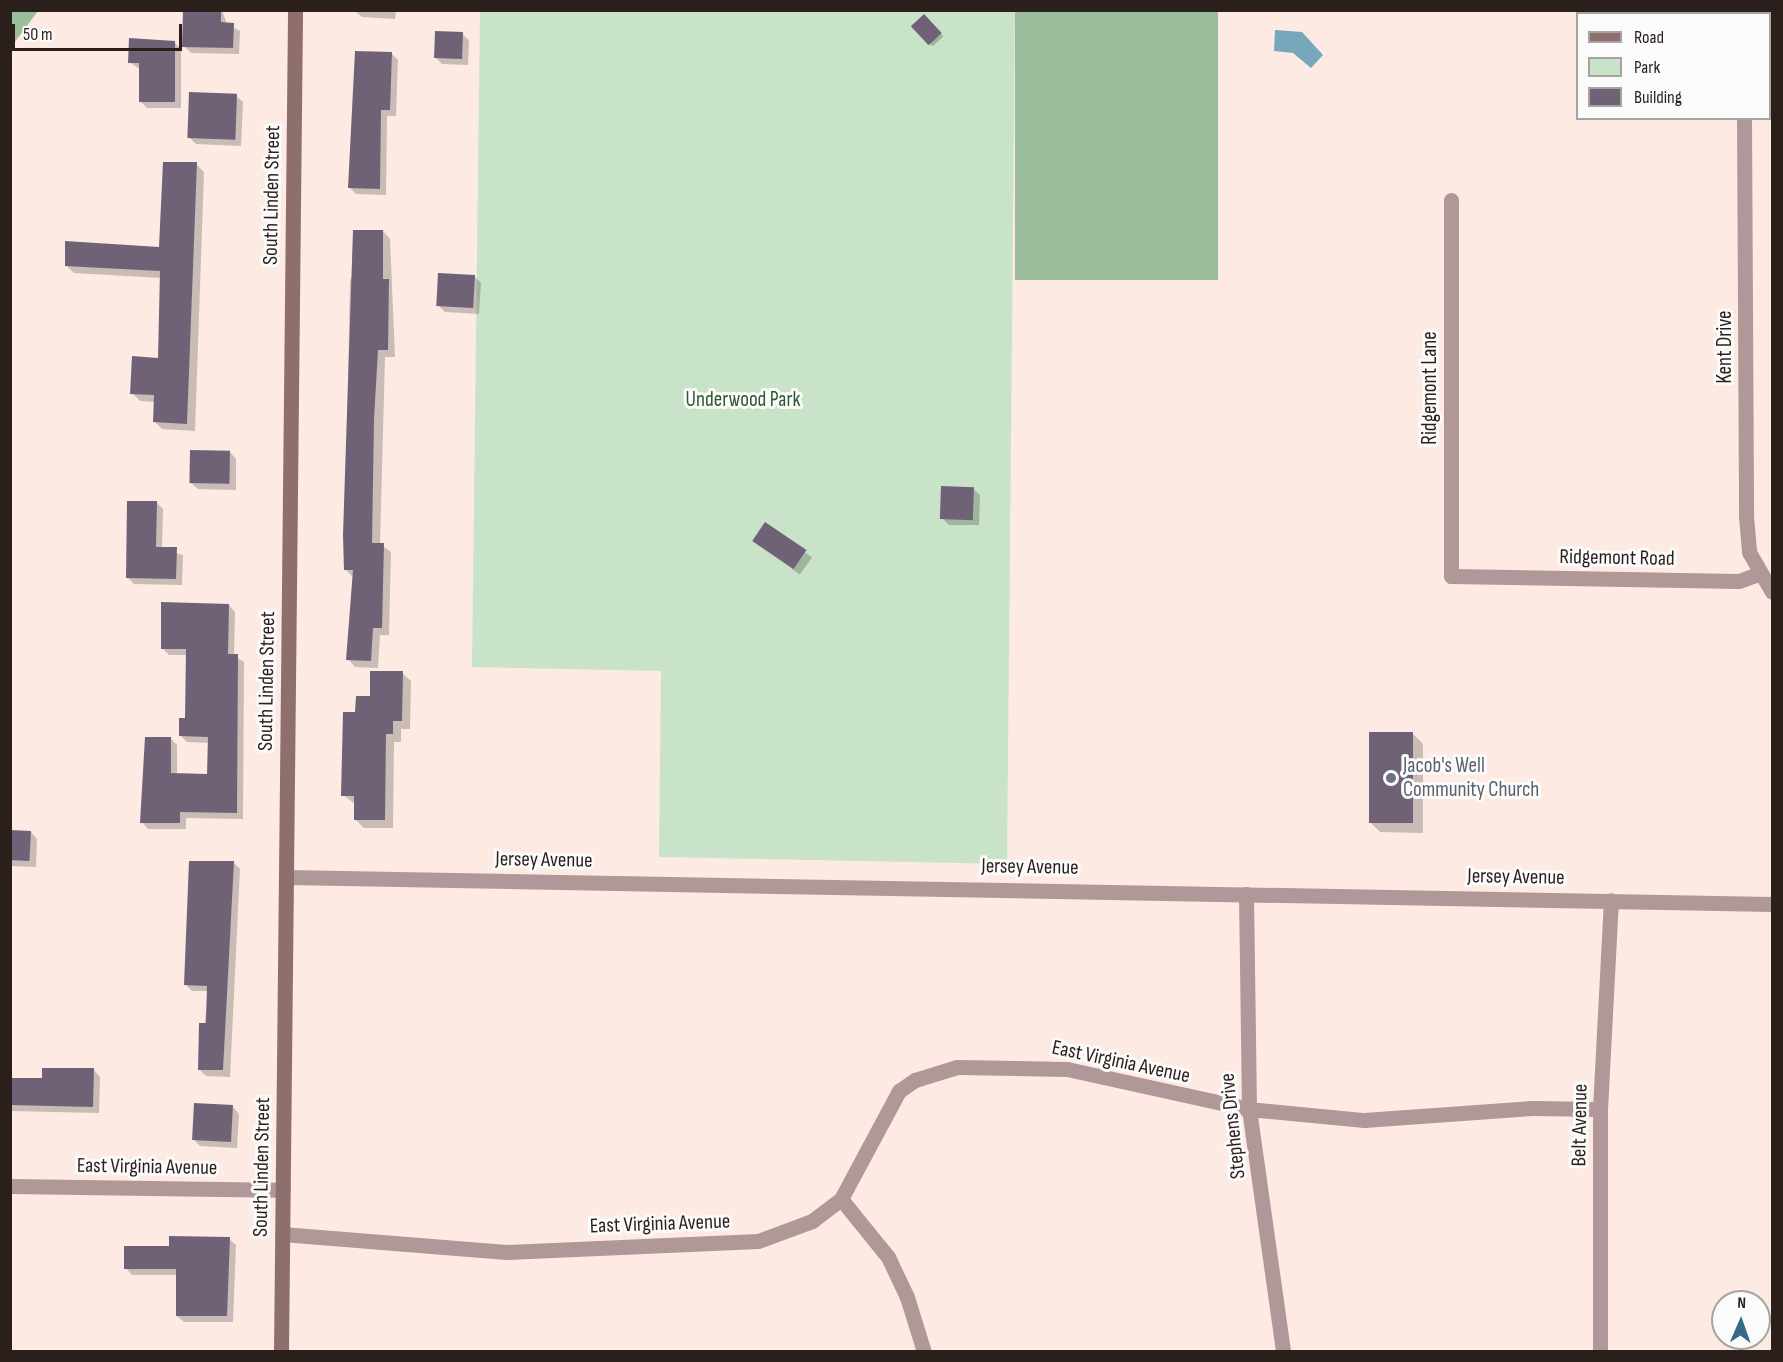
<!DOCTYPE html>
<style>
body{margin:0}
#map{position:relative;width:1783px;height:1362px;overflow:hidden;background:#fceae3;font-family:"Sofia Sans Condensed",sans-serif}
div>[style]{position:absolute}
.green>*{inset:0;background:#c8e3c8}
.forest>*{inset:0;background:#9bbd9b;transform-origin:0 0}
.water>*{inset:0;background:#76a7ba}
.shadow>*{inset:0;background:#0003;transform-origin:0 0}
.building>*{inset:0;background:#6f6277;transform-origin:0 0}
.minor>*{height:15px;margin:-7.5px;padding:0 7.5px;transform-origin:7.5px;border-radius:7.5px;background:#af9897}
.tertiary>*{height:15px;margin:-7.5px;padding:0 7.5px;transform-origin:7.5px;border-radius:7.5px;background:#af9897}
.secondary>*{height:15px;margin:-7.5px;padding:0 7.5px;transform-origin:7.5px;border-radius:7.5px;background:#8f6f6d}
.dots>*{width:16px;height:16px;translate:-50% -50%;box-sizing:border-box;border:3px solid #fbfbfb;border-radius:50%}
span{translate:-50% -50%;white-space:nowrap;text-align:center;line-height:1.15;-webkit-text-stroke:6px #fbfbfb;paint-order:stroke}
.street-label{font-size:21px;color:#2a1f1b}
.park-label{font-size:21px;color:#29592c}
.worship-label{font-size:21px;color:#5b616d}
.left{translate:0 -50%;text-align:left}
.frame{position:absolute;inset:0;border:12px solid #2a1f1b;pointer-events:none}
.legend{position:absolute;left:1576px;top:12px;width:195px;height:108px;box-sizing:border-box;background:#fbfbfb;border:2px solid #a7a3a1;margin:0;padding:8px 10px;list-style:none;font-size:18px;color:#2a1f1b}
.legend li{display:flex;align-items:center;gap:12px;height:30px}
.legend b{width:30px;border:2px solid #a7a3a1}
.north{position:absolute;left:1711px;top:1290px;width:60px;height:60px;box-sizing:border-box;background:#fbfbfb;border:2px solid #a7a3a1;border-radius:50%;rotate:2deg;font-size:16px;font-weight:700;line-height:24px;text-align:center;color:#2a1f1b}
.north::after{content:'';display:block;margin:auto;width:21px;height:27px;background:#346a86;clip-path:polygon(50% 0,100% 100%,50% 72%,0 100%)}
.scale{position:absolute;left:12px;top:24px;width:170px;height:27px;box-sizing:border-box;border:3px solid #2a1f1b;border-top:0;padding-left:8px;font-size:18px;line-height:21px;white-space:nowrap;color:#2a1f1b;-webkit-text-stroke:4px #fbfbfb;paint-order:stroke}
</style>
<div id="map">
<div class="green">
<i style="clip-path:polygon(480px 11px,1015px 11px,1007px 864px,659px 857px,661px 671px,472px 667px)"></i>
</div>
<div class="forest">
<i style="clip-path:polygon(11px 10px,38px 11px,11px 47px,10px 11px)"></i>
<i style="left:1015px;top:11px;width:203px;height:269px"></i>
</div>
<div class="water">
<i style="clip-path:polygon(1275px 30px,1302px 32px,1323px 55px,1311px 68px,1293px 53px,1274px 51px)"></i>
</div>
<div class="shadow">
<i style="clip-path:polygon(184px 10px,222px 10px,227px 24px,240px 31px,239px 54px,191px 53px,184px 46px)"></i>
<i style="clip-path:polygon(396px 10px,395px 19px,362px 17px,355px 11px)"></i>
<i style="left:924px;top:16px;width:28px;height:15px;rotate:46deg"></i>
<i style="clip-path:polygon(462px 34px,469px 40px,468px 65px,442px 64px,435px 57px)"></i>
<i style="clip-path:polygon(174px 42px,181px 49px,181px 108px,147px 108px,140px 101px,140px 69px,129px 62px)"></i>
<i style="clip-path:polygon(391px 53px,398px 60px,396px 116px,387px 116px,386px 195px,356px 194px,349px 187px)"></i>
<i style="clip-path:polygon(236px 96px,243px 102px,241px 146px,196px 144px,189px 137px)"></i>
<i style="clip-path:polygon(196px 164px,204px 172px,195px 431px,162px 429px,154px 421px,155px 402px,140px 401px,132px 393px,159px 359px,161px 278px,74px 273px,66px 265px,161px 249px)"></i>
<i style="clip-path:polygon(383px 231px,390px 239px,395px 357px,385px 357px,380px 544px,391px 552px,389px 635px,380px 635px,378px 668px,355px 667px,348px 659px,353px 577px,345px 569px,345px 535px,350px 280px)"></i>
<i style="clip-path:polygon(474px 276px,481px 283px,479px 314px,445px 312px,438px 305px)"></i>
<i style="clip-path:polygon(230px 452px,236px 459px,236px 490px,198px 489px,191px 483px)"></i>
<i style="clip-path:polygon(973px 489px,980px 495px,979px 525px,949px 525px,942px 518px)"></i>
<i style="clip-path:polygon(156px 502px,163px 509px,162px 549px,183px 555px,182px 585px,134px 584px,128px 578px)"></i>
<i style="left:766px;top:524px;width:57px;height:21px;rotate:36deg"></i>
<i style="clip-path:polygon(229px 605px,235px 612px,234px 656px,244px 662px,243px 819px,186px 818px,186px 829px,148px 829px,142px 822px,170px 738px,177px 745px,177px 775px,209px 775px,209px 743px,187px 742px,181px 736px,187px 720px,187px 655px,169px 655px,163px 649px)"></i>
<i style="clip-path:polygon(402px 673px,411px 681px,410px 729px,401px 729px,401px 742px,394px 742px,393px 828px,364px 828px,355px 819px,355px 804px,343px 795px,357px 714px)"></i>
<i style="clip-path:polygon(1413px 734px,1423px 744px,1423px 833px,1380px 832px,1370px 822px)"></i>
<i style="clip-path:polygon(10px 831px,31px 832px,37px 839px,36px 867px,10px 866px)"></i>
<i style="clip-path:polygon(234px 863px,240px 869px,230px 1077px,206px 1076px,200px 1070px,208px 991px,192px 991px,185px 984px)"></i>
<i style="clip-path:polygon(94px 1070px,100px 1077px,99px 1113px,10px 1111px,10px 1079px,44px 1080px)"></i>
<i style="clip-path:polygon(233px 1107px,239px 1114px,237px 1148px,200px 1146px,193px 1139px)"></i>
<i style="clip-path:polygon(229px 1239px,236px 1245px,233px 1322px,184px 1322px,177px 1316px,178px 1275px,132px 1275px,126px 1268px,170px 1247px)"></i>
</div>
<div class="building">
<i style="clip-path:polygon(183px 10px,221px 10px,221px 22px,234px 23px,233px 48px,182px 47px)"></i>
<i style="left:924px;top:14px;width:26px;height:18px;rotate:47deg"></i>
<i style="left:435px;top:31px;width:28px;height:27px;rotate:2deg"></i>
<i style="clip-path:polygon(129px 38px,175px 41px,175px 102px,139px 102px,139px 63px,128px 63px)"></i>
<i style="clip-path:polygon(355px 51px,392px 52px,390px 110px,381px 110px,380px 189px,348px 188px)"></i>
<i style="left:189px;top:92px;width:48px;height:46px;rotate:2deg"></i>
<i style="clip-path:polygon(163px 162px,197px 162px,187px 424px,153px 422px,154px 395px,130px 394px,132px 356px,158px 358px,160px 271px,65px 266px,65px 241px,159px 247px)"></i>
<i style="clip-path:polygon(353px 230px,383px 230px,383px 279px,389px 279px,388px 350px,378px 350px,374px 419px,372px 543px,384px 543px,382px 628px,373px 628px,371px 661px,346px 660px,353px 570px,344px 570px,343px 535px)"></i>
<i style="left:438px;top:273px;width:37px;height:33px;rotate:3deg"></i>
<i style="left:190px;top:450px;width:40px;height:33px;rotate:1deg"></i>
<i style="left:941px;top:486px;width:33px;height:33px;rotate:2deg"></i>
<i style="clip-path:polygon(127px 501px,157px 501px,156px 547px,177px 547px,176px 579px,126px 578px)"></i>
<i style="left:765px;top:522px;width:50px;height:23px;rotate:34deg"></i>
<i style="clip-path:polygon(161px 602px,229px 604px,228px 654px,238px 654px,237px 813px,180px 812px,180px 823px,140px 823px,145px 737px,171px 737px,171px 773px,207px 774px,208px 737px,179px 736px,179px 718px,185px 718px,186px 649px,161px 649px)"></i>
<i style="clip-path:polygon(370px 671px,403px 671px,402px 721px,393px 721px,393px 734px,386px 734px,385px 820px,354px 820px,354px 796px,341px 796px,343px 712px,355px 712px,356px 696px,370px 696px)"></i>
<i style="left:1369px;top:732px;width:44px;height:91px"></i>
<i style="left:10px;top:830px;width:21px;height:30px;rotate:3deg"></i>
<i style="clip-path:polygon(189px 861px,234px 861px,223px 1070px,198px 1070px,199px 1023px,206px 1023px,207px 986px,184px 985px)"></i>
<i style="clip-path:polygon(42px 1068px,94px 1068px,93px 1107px,10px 1105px,10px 1078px,42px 1078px)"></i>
<i style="left:194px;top:1103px;width:39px;height:37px;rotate:3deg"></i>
<i style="clip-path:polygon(169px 1236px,230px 1237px,227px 1316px,176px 1316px,176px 1269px,124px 1269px,124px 1246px,169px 1246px)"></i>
</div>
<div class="minor">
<i style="left:1731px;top:10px;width:4px;rotate:90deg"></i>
<i style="left:1744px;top:118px;width:398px;rotate:89.7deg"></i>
<i style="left:1746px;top:516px;width:36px;rotate:85deg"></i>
<i style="left:1749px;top:552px;width:46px;rotate:60.1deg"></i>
<i style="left:1451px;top:200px;width:376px;rotate:90deg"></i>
<i style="left:1451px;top:576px;width:288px;rotate:1deg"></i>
<i style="left:1739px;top:581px;width:20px;rotate:-20deg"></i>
<i style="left:1246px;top:894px;width:215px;rotate:89.2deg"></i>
<i style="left:1249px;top:1109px;width:245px;rotate:82deg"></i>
<i style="left:841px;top:1199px;width:75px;rotate:51deg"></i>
<i style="left:888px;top:1257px;width:44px;rotate:64.6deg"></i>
<i style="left:907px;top:1297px;width:58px;rotate:72.8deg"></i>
<i style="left:282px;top:1234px;width:225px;rotate:4.6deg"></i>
<i style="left:506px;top:1252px;width:252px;rotate:-2.5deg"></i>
<i style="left:758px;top:1241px;width:58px;rotate:-20.3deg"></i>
<i style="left:812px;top:1221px;width:36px;rotate:-37deg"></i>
<i style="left:841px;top:1199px;width:123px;rotate:-61.8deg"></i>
<i style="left:899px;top:1091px;width:19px;rotate:-35deg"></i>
<i style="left:915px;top:1080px;width:44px;rotate:-17.2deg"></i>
<i style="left:957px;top:1067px;width:110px;rotate:1deg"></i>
<i style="left:1067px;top:1069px;width:186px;rotate:12.4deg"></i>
<i style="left:1249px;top:1109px;width:116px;rotate:5.5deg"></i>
<i style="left:1364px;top:1120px;width:169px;rotate:-4.1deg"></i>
<i style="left:1533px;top:1108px;width:67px;rotate:0.9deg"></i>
<i style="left:1600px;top:1352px;width:243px;rotate:-90deg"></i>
<i style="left:1600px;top:1109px;width:209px;rotate:-87deg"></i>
</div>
<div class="tertiary">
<i style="left:286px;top:877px;width:1486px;rotate:1.04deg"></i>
<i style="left:10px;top:1186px;width:273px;rotate:0.8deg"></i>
</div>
<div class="secondary">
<i style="left:281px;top:1352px;width:1342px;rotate:-89.4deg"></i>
</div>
<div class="dots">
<i style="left:1391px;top:778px;background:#6b7280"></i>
</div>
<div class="street-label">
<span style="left:272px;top:195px;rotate:-89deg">South Linden Street</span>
<span style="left:1725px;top:347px;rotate:-90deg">Kent Drive</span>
<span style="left:1430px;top:388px;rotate:-90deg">Ridgemont Lane</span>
<span style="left:1617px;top:558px;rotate:1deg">Ridgemont Road</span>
<span style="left:267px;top:681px;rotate:-89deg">South Linden Street</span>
<span style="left:544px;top:860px;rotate:1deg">Jersey Avenue</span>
<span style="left:1030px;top:867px;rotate:1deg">Jersey Avenue</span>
<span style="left:1516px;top:877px;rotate:1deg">Jersey Avenue</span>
<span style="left:1121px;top:1062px;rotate:12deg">East Virginia Avenue</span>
<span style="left:1580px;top:1125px;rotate:-89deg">Belt Avenue</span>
<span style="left:1233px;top:1126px;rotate:-96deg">Stephens Drive</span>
<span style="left:147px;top:1167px;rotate:1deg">East Virginia Avenue</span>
<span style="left:262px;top:1167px;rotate:-89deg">South Linden Street</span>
<span style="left:660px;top:1224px;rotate:-2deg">East Virginia Avenue</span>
</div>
<div class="park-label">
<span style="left:743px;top:400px">Underwood Park</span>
</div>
<div class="worship-label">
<span class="left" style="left:1403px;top:778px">Jacob's Well<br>Community Church</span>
</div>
<div class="frame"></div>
<ul class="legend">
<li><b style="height:8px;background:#8f6f6d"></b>Road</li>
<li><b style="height:16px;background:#c8e3c8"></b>Park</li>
<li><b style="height:16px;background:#6f6277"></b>Building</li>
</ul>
<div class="north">N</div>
<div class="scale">50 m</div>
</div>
